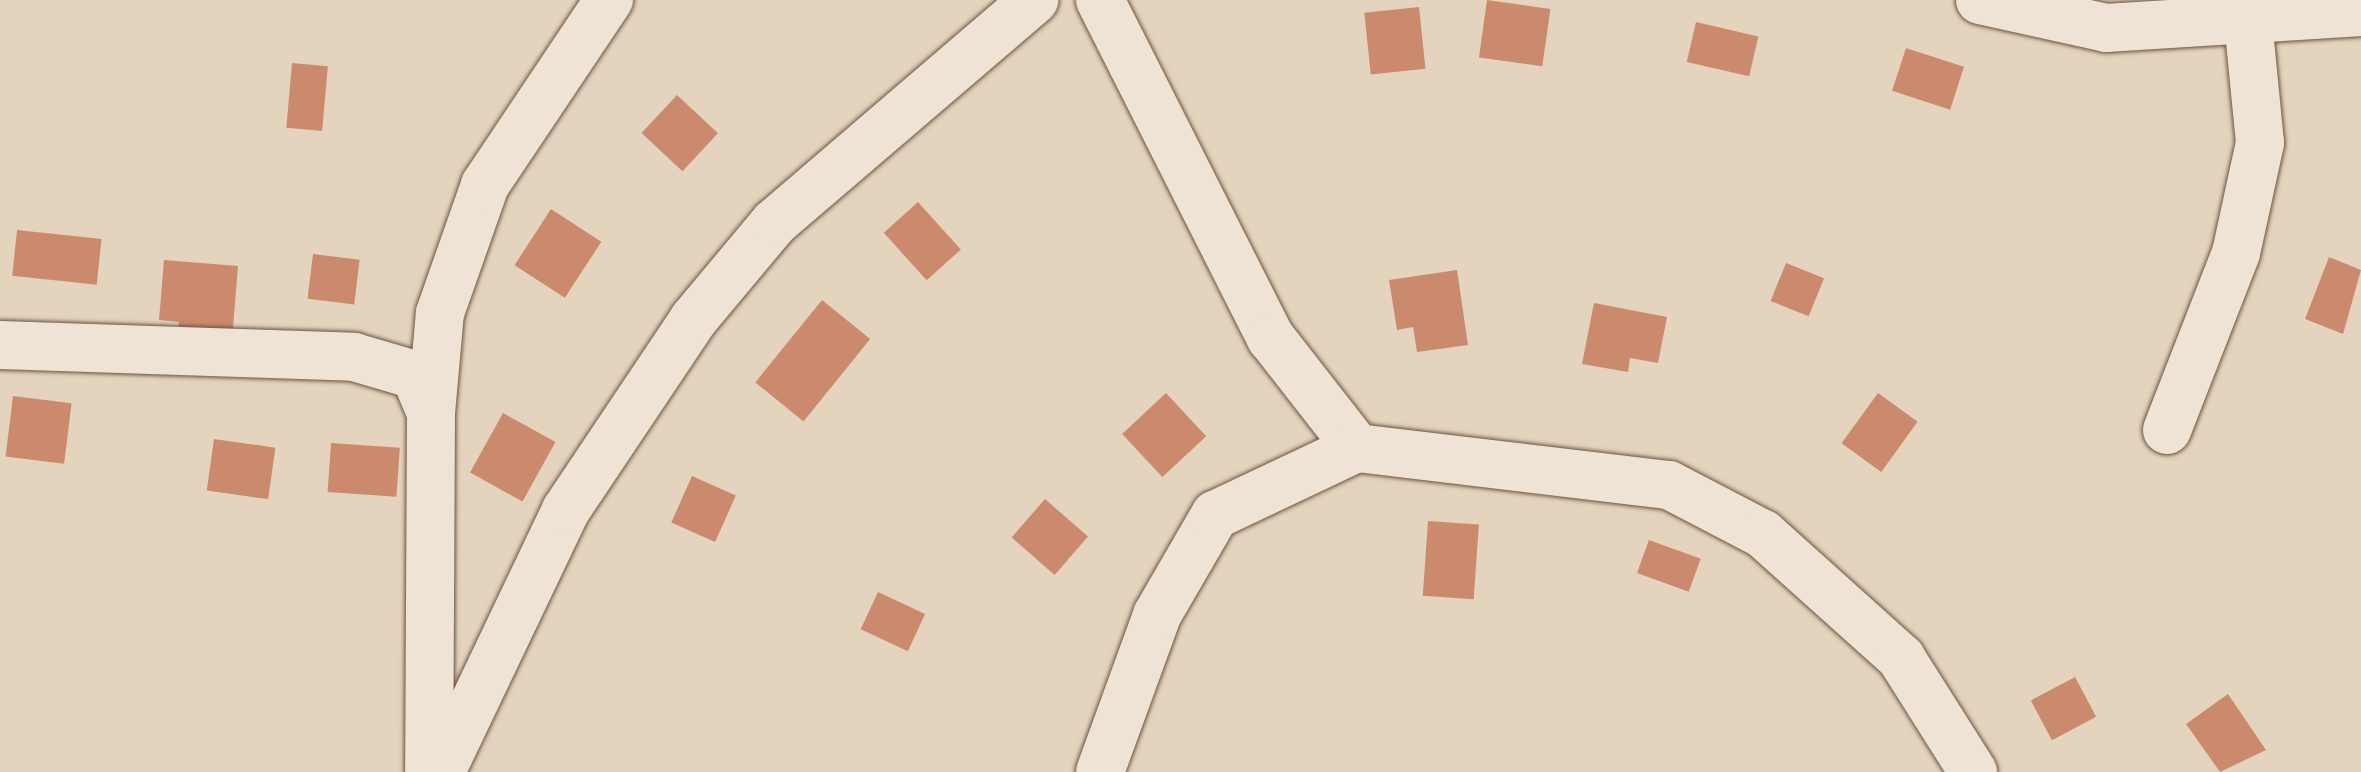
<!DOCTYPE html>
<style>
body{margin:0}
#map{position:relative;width:2361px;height:772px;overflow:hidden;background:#e5d4bd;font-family:"EB Garamond",serif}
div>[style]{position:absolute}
.building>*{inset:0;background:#cb8a6d;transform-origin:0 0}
.roads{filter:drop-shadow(0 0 2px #6c5440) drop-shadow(0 0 2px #6c5440)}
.minor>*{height:48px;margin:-24px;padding:0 24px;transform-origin:24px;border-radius:24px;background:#eee3d4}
span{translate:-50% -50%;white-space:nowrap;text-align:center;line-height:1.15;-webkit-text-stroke:8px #eee3d4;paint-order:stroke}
</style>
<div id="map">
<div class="building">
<i style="left:1487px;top:0;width:64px;height:58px;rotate:8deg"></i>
<i style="left:1419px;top:7px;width:62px;height:55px;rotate:84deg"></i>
<i style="left:1696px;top:22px;width:64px;height:41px;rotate:13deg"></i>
<i style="left:1906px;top:48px;width:61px;height:45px;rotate:18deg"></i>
<i style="left:292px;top:63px;width:36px;height:65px;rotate:5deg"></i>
<i style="left:677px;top:95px;width:56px;height:52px;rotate:43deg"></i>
<i style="left:918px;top:202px;width:64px;height:46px;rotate:48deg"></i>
<i style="left:551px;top:209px;width:60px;height:67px;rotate:33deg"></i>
<i style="left:17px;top:230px;width:85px;height:46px;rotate:6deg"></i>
<i style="left:313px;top:254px;width:47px;height:45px;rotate:7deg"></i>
<i style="clip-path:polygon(2329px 257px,2361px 270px,2343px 334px,2305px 319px)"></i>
<i style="clip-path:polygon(164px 260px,238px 266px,232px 340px,177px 335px,179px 322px,159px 320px)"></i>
<i style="left:1786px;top:263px;width:41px;height:41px;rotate:22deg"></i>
<i style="clip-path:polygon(1457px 270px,1468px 345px,1417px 352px,1413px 327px,1397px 330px,1389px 280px)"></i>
<i style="left:822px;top:300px;width:62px;height:106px;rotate:39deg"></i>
<i style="clip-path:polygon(1594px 303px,1667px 317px,1658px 363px,1630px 358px,1628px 372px,1582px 364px)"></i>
<i style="left:1166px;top:393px;width:59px;height:60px;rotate:47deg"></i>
<i style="left:1878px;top:393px;width:49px;height:62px;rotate:36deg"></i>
<i style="left:13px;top:396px;width:59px;height:61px;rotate:7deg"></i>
<i style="left:503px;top:413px;width:60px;height:68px;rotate:29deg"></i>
<i style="left:214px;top:439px;width:62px;height:52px;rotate:8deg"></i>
<i style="left:331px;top:443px;width:69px;height:49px;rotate:4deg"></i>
<i style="left:692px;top:476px;width:48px;height:51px;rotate:24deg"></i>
<i style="left:1045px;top:499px;width:57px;height:51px;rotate:41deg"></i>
<i style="left:1428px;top:521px;width:51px;height:75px;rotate:4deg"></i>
<i style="left:1649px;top:540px;width:55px;height:35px;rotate:20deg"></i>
<i style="left:878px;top:592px;width:52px;height:41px;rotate:25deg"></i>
<i style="left:2075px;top:677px;width:45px;height:50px;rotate:62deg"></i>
<i style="clip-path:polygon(2228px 694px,2266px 750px,2220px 772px,2186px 724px)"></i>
</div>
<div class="roads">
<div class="minor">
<i style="left:1100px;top:0;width:379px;rotate:63.2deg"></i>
<i style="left:1271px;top:338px;width:140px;rotate:52deg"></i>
<i style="left:1980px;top:0;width:129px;rotate:12.5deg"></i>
<i style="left:2106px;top:28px;width:256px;rotate:-3.6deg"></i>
<i style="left:0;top:345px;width:354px;rotate:1.9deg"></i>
<i style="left:354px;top:357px;width:64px;rotate:16.4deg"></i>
<i style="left:415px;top:375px;width:41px;rotate:67.2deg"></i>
<i style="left:431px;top:413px;width:359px;rotate:90.3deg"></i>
<i style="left:431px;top:413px;width:100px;rotate:-84.9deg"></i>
<i style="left:440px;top:313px;width:136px;rotate:-70.6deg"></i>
<i style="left:485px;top:185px;width:223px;rotate:-56.2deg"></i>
<i style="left:2167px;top:430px;width:190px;rotate:-68.7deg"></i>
<i style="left:2236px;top:253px;width:113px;rotate:-77.7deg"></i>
<i style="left:2260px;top:143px;width:144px;rotate:-95.6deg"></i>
<i style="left:441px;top:772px;width:290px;rotate:-64.5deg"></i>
<i style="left:566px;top:510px;width:229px;rotate:-56.2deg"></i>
<i style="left:693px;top:320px;width:126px;rotate:-50.1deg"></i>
<i style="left:774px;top:223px;width:343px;rotate:-40.6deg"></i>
<i style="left:1100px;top:772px;width:167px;rotate:-70deg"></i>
<i style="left:1157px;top:615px;width:116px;rotate:-59.9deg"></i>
<i style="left:1215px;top:515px;width:157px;rotate:-25.3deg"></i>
<i style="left:1357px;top:448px;width:314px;rotate:6.8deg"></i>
<i style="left:1669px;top:485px;width:106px;rotate:27.5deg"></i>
<i style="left:1763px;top:534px;width:186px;rotate:41.9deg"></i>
<i style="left:1901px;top:658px;width:135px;rotate:57.7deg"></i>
</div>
</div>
</div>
